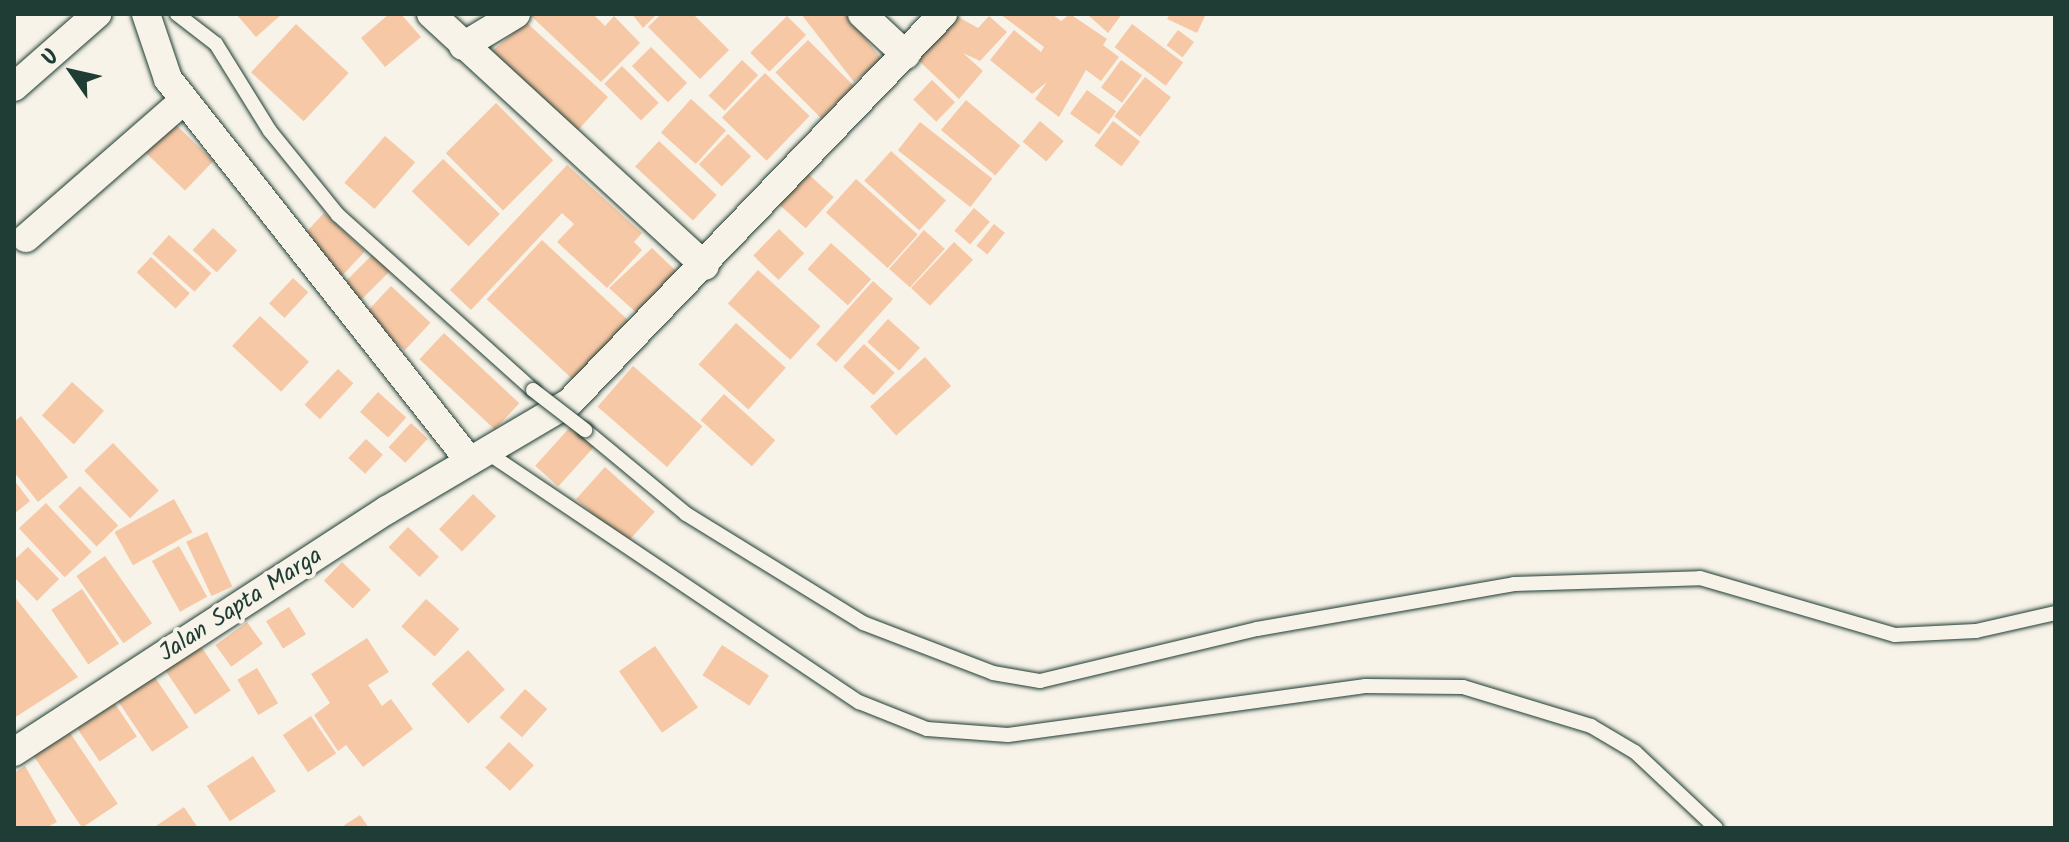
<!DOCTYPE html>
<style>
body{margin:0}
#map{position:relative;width:2069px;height:842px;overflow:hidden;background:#f7f3e8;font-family:Kalam,sans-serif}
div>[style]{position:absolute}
.building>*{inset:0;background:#f7c8a6;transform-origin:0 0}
.roads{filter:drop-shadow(0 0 2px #1f3d34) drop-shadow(0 0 2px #1f3d34)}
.service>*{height:14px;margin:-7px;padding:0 7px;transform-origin:7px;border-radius:7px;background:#f7f3e8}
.minor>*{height:28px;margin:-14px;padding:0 14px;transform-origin:14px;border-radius:14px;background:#f7f3e8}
.bridges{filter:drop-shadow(0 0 2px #1f3d34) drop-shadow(0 0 2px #1f3d34)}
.service-bridge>*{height:14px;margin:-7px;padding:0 7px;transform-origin:7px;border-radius:7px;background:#f7f3e8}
span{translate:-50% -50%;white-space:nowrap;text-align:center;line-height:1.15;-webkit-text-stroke:8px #f7f3e8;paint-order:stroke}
.street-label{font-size:24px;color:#1f3d34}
.frame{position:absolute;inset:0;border:16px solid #1f3d34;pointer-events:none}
.north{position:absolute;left:32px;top:32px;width:80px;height:80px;-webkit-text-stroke:6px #f7f3e8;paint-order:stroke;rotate:304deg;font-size:22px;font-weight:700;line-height:32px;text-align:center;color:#1f3d34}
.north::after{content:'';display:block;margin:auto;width:28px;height:36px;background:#1f3d34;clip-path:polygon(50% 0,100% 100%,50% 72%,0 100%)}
</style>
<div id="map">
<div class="building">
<i style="clip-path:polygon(236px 14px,282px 14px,256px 37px)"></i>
<i style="clip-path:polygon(389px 14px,401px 14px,421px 37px,385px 67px,361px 38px)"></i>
<i style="clip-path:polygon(529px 14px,593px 14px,605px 26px,614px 16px,640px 43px,601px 82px)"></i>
<i style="clip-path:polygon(632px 14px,657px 14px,643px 28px)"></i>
<i style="clip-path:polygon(661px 14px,693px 14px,729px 50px,700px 79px,648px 27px)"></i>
<i style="clip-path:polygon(801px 14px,847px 14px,882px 60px,854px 82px)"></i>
<i style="clip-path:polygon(953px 14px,978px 28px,989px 16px,1007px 32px,980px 61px,963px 53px,983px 71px,959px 99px,914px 56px)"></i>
<i style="clip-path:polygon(1000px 14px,1052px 14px,1061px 21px,1070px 14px,1107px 39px,1103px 45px,1119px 57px,1101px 81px,1086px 70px,1059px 117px,1035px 99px,1047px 82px,1032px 94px,990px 60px,1014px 30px,1041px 52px,1044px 47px)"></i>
<i style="clip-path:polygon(1087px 14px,1122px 14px,1108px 33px)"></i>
<i style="clip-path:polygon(1170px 14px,1206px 14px,1197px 33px,1167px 19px)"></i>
<i style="left:787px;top:16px;width:27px;height:52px;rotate:45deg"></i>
<i style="clip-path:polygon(526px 22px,608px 97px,571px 138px,490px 53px)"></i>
<i style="left:296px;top:24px;width:72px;height:66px;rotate:43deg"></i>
<i style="left:1132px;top:24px;width:64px;height:29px;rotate:37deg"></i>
<i style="left:1178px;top:30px;width:20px;height:19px;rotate:37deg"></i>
<i style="left:808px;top:40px;width:65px;height:46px;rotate:45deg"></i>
<i style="left:651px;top:47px;width:51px;height:27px;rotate:45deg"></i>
<i style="left:742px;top:60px;width:22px;height:49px;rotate:43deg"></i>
<i style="left:1121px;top:60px;width:26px;height:34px;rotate:36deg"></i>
<i style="left:622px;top:66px;width:52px;height:25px;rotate:45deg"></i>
<i style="left:765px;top:73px;width:62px;height:62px;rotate:44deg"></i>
<i style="left:1145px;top:77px;width:33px;height:50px;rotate:38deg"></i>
<i style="left:932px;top:80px;width:32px;height:27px;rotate:44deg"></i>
<i style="left:1087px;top:90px;width:36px;height:29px;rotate:36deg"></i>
<i style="left:691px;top:99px;width:47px;height:45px;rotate:42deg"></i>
<i style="left:966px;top:100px;width:71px;height:39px;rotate:40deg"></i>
<i style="left:496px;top:103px;width:81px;height:71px;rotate:45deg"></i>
<i style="left:171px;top:120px;width:59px;height:41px;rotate:44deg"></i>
<i style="left:1040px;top:121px;width:31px;height:27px;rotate:40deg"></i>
<i style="left:1113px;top:121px;width:34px;height:31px;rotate:37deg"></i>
<i style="left:920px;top:122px;width:92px;height:36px;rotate:38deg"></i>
<i style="left:728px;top:134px;width:32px;height:42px;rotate:44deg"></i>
<i style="left:385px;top:136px;width:40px;height:62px;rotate:41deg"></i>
<i style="left:659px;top:141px;width:79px;height:35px;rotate:43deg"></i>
<i style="left:891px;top:151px;width:74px;height:40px;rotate:42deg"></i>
<i style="left:443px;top:159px;width:79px;height:45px;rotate:44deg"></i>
<i style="clip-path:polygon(567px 165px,642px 233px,634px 242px,642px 250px,607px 288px,557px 242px,574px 224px,562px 213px,471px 310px,450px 290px)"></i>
<i style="left:807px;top:173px;width:36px;height:42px;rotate:42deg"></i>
<i style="left:856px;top:179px;width:83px;height:45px;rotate:42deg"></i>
<i style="left:974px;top:208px;width:21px;height:30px;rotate:41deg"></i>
<i style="left:324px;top:213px;width:56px;height:37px;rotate:43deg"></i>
<i style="left:994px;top:224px;width:14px;height:28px;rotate:39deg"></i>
<i style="left:213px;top:228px;width:33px;height:30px;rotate:43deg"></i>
<i style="left:779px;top:229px;width:35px;height:37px;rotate:44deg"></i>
<i style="left:924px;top:230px;width:28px;height:52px;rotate:42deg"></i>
<i style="left:169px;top:235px;width:57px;height:25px;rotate:42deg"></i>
<i style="left:542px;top:240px;width:124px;height:81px;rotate:43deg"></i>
<i style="left:954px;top:242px;width:26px;height:63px;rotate:43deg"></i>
<i style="left:831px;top:243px;width:54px;height:35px;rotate:42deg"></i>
<i style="clip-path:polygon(652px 248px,676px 271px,641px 317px,609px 288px)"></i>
<i style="left:373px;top:254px;width:24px;height:54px;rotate:45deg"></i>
<i style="left:151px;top:257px;width:53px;height:21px;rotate:43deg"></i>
<i style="left:758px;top:270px;width:84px;height:45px;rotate:42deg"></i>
<i style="left:293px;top:278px;width:21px;height:35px;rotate:43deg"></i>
<i style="left:873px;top:281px;width:27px;height:85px;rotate:42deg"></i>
<i style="left:391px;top:286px;width:54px;height:38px;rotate:43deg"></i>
<i style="left:260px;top:316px;width:67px;height:41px;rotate:43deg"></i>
<i style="left:888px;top:319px;width:43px;height:31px;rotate:42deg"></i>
<i style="left:736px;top:323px;width:67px;height:56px;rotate:42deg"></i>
<i style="left:444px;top:333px;width:103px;height:36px;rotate:43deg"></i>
<i style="left:864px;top:344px;width:42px;height:31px;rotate:43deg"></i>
<i style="left:925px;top:357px;width:39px;height:74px;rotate:48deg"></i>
<i style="left:633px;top:366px;width:92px;height:54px;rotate:41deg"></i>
<i style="left:338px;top:369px;width:21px;height:49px;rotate:43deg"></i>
<i style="left:72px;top:382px;width:43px;height:45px;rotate:42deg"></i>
<i style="left:378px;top:392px;width:38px;height:27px;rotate:42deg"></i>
<i style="left:724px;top:394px;width:69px;height:35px;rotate:42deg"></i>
<i style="clip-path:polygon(21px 416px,68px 477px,38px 502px,14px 472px,14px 422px)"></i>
<i style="left:411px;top:423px;width:23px;height:33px;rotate:43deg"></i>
<i style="left:572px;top:425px;width:31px;height:55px;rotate:42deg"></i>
<i style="left:366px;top:439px;width:23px;height:26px;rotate:43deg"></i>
<i style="left:113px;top:443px;width:66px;height:40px;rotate:46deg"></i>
<i style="left:605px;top:467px;width:67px;height:43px;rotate:42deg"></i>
<i style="clip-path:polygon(14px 480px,30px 501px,14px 514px)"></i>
<i style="left:80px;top:486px;width:55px;height:30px;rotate:46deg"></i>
<i style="left:473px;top:494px;width:32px;height:49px;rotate:44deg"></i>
<i style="left:174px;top:499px;width:38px;height:68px;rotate:61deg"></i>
<i style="left:46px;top:503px;width:67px;height:37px;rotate:47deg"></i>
<i style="left:408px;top:527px;width:43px;height:28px;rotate:44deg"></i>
<i style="left:207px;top:532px;width:60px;height:23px;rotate:65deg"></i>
<i style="left:179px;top:546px;width:58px;height:31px;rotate:61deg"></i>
<i style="clip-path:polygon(28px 547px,59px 579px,37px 601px,14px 577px,14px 560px)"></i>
<i style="left:105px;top:556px;width:82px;height:35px;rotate:55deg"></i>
<i style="left:342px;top:562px;width:40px;height:26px;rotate:44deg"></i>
<i style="left:82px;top:589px;width:66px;height:37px;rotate:56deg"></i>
<i style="clip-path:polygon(14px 596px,78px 677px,14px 718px)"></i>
<i style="left:426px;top:599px;width:45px;height:37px;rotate:42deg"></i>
<i style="left:289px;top:607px;width:32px;height:27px;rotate:58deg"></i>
<i style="left:247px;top:622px;width:27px;height:39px;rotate:54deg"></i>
<i style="clip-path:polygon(367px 638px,389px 672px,368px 685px,382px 706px,391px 699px,413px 729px,363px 767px,346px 745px,338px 751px,314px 715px,330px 703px,311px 674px)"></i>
<i style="left:196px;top:639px;width:62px;height:43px;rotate:56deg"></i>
<i style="left:722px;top:645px;width:56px;height:36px;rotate:33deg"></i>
<i style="left:655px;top:646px;width:75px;height:44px;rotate:55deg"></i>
<i style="left:468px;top:650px;width:54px;height:50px;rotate:47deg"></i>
<i style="left:257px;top:668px;width:41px;height:23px;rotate:59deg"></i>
<i style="left:150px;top:670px;width:69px;height:44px;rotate:56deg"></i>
<i style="left:525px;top:689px;width:30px;height:38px;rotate:42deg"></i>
<i style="left:109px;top:695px;width:50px;height:45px;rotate:56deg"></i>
<i style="left:311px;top:716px;width:45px;height:34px;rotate:56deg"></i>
<i style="left:68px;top:730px;width:89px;height:43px;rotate:56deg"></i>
<i style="left:509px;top:742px;width:34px;height:35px;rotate:43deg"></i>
<i style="left:253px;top:756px;width:42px;height:55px;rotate:57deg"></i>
<i style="clip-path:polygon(25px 766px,57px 822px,46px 828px,14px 828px,14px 773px)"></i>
<i style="clip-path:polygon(184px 807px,198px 828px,153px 828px)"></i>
<i style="clip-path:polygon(360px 815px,369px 828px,340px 828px)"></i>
</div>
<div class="roads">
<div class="service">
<i style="left:177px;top:14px;width:49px;rotate:37.6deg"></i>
<i style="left:216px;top:44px;width:102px;rotate:58.2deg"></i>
<i style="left:270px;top:131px;width:108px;rotate:51deg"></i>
<i style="left:338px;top:215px;width:262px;rotate:41.9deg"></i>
<i style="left:585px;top:430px;width:131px;rotate:39.7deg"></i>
<i style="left:686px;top:514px;width:208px;rotate:31.6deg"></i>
<i style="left:863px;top:623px;width:139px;rotate:21deg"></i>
<i style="left:993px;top:673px;width:48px;rotate:9.7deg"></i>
<i style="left:1040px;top:681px;width:223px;rotate:-13.5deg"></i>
<i style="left:1257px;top:629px;width:261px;rotate:-9.9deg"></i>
<i style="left:1514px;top:584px;width:186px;rotate:-1.8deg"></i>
<i style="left:1700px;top:578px;width:203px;rotate:16.3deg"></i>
<i style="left:1895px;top:635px;width:81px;rotate:-2.8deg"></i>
<i style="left:1976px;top:631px;width:81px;rotate:-12.8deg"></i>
<i style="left:488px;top:453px;width:447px;rotate:33.9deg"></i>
<i style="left:859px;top:702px;width:73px;rotate:21.7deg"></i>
<i style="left:927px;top:729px;width:81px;rotate:4.2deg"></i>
<i style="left:1008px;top:735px;width:360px;rotate:-7.8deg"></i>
<i style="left:1365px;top:686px;width:98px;rotate:0.6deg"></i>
<i style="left:1463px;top:687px;width:134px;rotate:16.9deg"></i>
<i style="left:1591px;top:726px;width:51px;rotate:30.6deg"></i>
<i style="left:1635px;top:752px;width:111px;rotate:43.2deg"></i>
</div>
<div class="minor">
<i style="left:146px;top:14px;width:69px;rotate:71.3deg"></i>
<i style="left:168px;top:79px;width:486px;rotate:51.7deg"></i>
<i style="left:431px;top:14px;width:372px;rotate:42.6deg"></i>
<i style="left:862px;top:14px;width:60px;rotate:43deg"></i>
<i style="left:463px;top:46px;width:62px;rotate:-31.1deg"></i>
<i style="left:14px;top:87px;width:111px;rotate:-41.3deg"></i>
<i style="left:26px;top:238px;width:210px;rotate:-41.1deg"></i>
<i style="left:14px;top:752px;width:445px;rotate:-33deg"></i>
<i style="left:387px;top:510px;width:211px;rotate:-30.5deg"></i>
<i style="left:569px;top:403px;width:540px;rotate:-46.13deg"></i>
</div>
</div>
<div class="bridges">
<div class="service-bridge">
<i style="left:533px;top:390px;width:66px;rotate:37.6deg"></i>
</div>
</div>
<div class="street-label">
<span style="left:241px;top:605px;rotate:-33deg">Jalan Sapta Marga</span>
</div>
<div class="frame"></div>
<div class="north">U</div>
</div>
